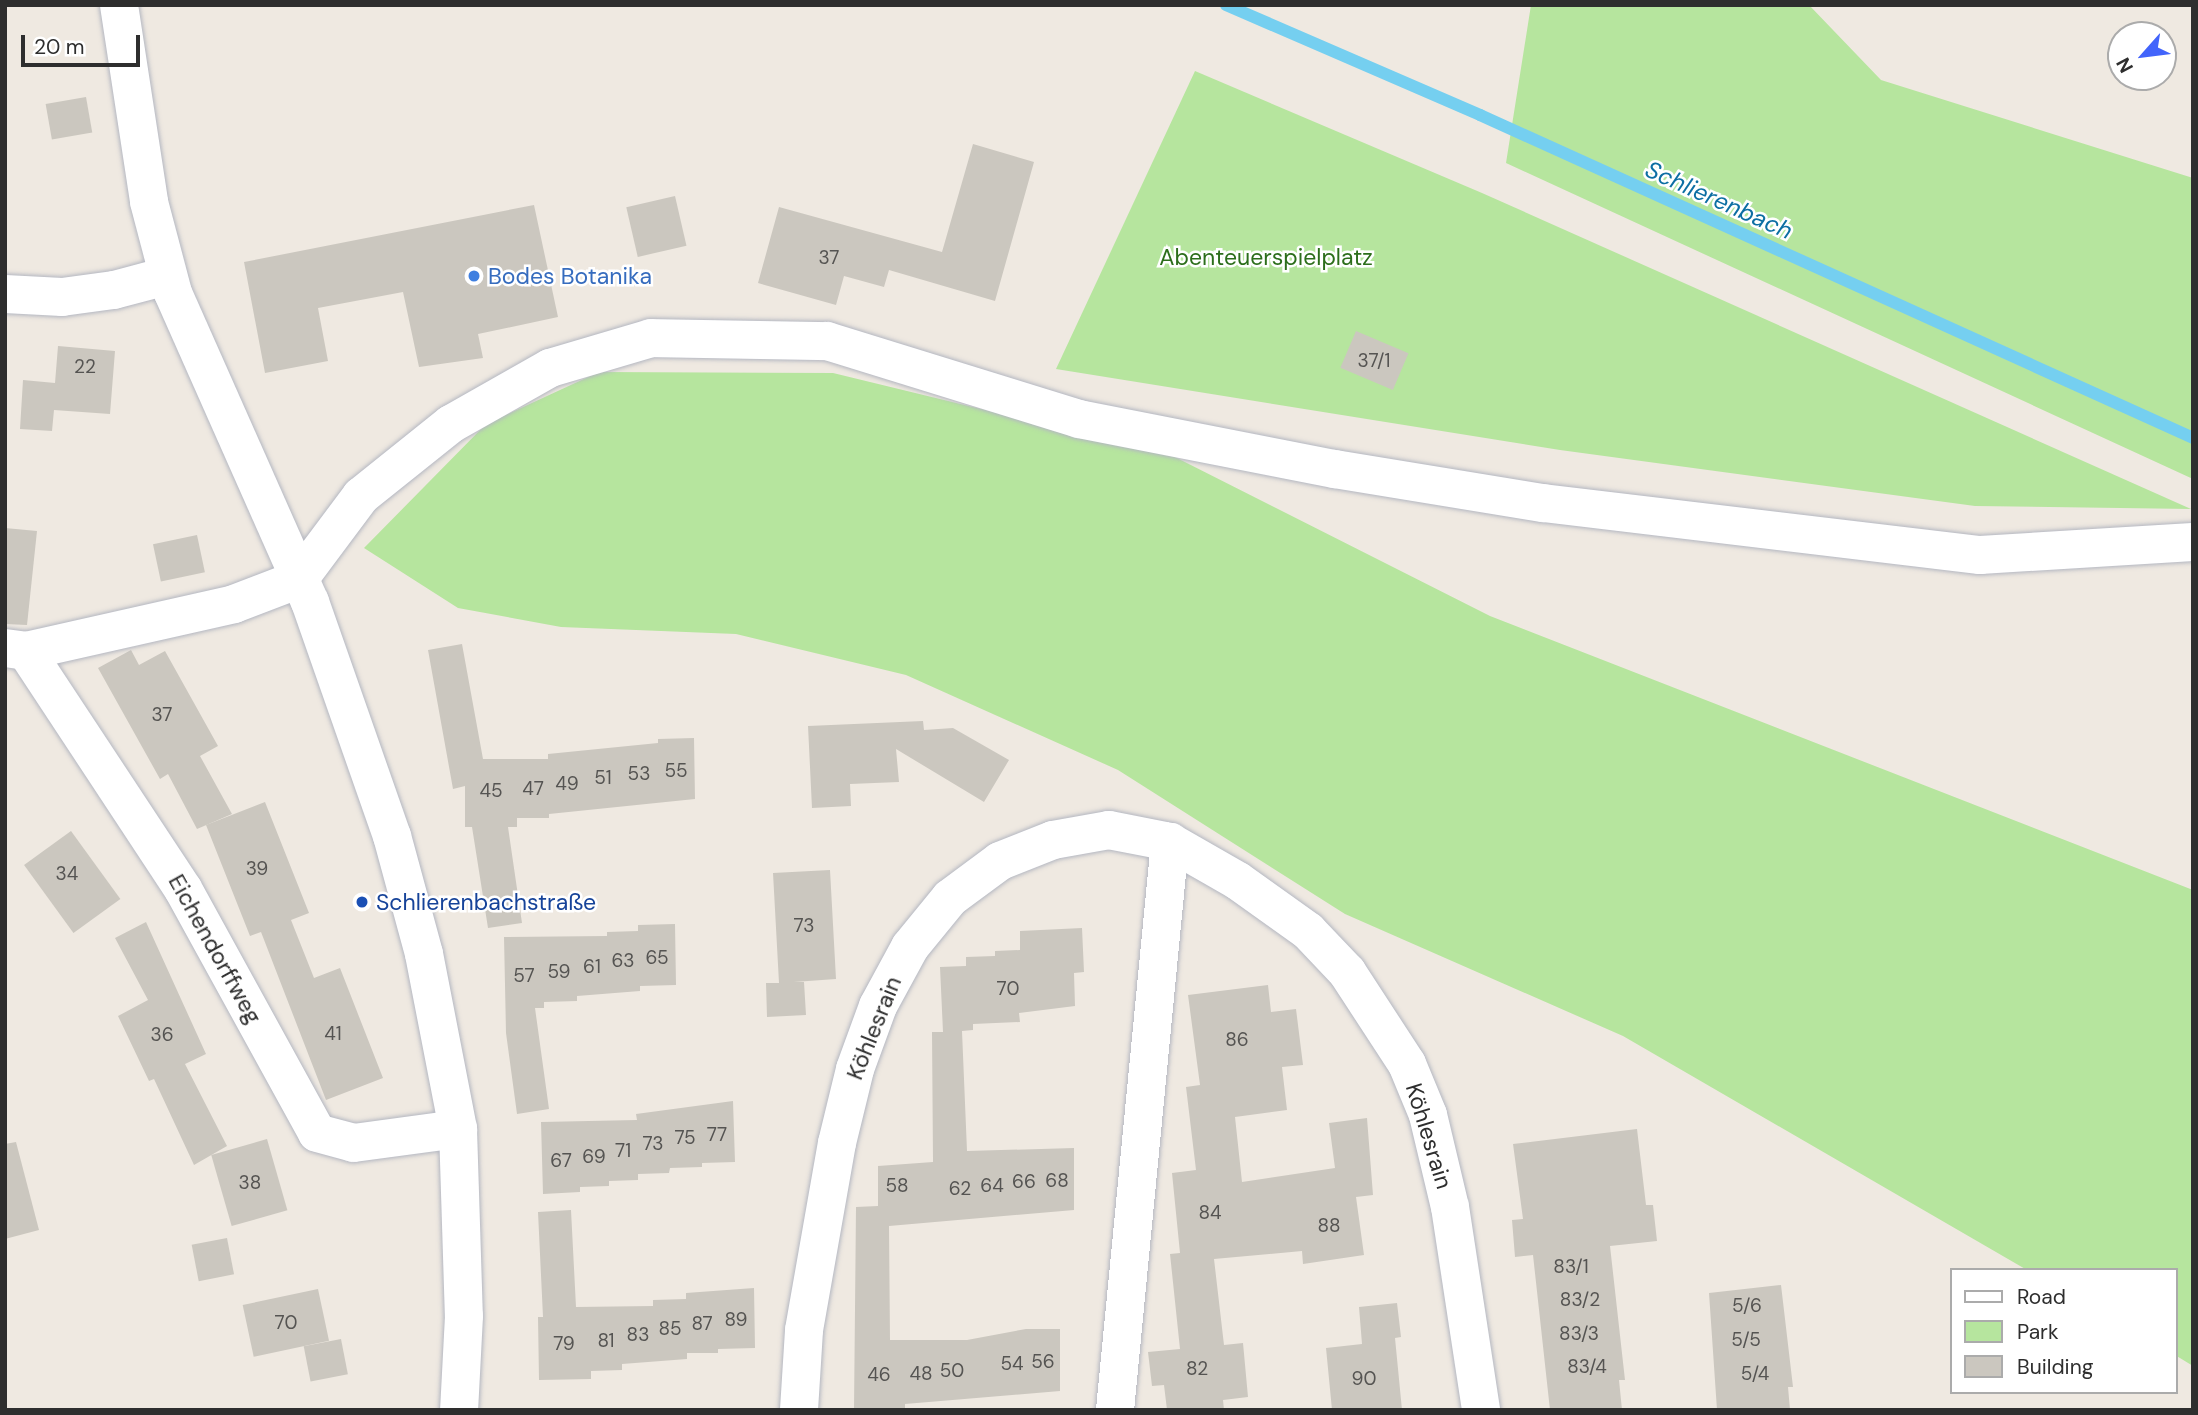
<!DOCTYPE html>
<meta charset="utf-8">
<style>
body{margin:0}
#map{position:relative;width:2198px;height:1415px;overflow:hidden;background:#efe9e1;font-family:"DM Sans",sans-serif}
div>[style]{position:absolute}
.green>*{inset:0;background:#b6e59e}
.stream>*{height:12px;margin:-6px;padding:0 6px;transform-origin:6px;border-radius:6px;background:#75cff0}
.building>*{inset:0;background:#cbc7bf;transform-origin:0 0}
.roads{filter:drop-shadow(0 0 2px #b4b7c1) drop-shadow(0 0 2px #b4b7c1)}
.minor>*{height:38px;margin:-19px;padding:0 19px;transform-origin:19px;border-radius:19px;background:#fff}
.dots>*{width:19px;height:19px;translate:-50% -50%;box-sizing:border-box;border:4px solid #fff;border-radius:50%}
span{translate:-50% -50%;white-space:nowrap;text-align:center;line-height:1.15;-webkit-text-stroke:5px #fff;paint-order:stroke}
.number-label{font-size:19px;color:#555452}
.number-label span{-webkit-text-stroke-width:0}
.park-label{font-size:23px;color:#2c6e1b}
.shop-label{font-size:23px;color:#366cbe}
.left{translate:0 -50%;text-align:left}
.transit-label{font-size:23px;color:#164399}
.street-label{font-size:23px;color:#2e2e2e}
.water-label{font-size:24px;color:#0d6fa3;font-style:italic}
.frame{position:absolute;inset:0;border:7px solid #2e2e2e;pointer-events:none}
.legend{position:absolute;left:1950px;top:1268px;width:228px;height:126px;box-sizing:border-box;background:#fff;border:2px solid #ababab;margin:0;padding:9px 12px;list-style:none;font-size:21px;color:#2e2e2e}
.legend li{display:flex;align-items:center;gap:14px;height:35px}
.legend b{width:35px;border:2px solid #ababab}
.north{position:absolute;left:2107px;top:21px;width:70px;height:70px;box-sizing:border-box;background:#fff;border:2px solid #ababab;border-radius:50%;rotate:242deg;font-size:19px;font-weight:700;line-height:28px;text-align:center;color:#2e2e2e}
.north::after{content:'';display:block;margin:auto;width:24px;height:32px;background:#4264fb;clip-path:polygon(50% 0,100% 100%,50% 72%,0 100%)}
.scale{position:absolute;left:21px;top:35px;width:119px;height:32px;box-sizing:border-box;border:4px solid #2e2e2e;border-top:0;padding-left:9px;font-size:21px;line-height:24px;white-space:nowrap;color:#2e2e2e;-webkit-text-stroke:5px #fff;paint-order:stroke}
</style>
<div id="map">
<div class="green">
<i style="clip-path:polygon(1531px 5px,1809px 5px,1881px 80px,2193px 178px,2193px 479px,1506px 163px)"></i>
<i style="clip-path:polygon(1195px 71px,1482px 193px,2191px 509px,1975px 506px,1560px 450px,1056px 369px)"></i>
<i style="clip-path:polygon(599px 372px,833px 373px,1171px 455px,1490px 616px,2193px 890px,2193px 1366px,2175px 1355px,2175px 1270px,2027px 1270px,1623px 1036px,1345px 914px,1118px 770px,906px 675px,736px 634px,561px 627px,458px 608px,364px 548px,486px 424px)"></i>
</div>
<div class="stream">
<i style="left:1226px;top:5px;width:277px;rotate:23.4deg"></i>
<i style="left:1480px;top:115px;width:783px;rotate:24.37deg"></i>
</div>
<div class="building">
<i style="left:86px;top:97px;width:36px;height:41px;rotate:80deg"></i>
<i style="clip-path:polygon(973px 144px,1034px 162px,995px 301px,889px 270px,884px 287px,844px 276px,836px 305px,758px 283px,779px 207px,942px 252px)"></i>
<i style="left:675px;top:196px;width:51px;height:50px;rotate:77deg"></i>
<i style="clip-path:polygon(534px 205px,558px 317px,478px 334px,483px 358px,419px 367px,403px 292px,318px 308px,328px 361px,265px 373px,244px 262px)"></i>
<i style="left:1356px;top:331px;width:57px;height:40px;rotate:23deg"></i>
<i style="clip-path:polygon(58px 346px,115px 351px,110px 414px,54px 410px,52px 431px,20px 429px,23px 380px,55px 383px)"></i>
<i style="clip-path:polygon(5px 528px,37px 531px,27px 625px,5px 624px)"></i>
<i style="left:197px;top:535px;width:38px;height:45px;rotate:78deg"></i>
<i style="clip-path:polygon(462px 644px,483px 759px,548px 759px,548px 754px,658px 743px,658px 739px,694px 738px,695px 799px,549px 814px,549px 818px,517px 818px,517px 827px,508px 827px,522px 923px,488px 928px,472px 827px,465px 827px,465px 786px,453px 789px,428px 650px)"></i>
<i style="clip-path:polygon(131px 650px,139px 665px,165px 651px,218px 746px,200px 756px,232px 814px,197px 829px,168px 774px,160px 779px,98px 668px)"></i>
<i style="clip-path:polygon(923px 721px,924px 730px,953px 728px,1009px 760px,984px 802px,896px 749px,899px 782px,850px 784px,851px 806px,812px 808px,808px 726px)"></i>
<i style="clip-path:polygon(265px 802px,309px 913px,291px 920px,314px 978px,340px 968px,383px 1078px,326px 1100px,261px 932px,250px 936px,206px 825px)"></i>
<i style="left:71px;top:831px;width:84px;height:58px;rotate:54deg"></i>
<i style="clip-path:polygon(830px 870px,836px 979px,794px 982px,804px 982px,806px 1015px,767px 1017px,766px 983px,779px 983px,773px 873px)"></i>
<i style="clip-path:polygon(146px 922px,206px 1054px,185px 1064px,227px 1146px,194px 1165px,154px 1079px,149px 1081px,118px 1016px,148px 1000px,115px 938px)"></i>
<i style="clip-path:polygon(675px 924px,676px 985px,640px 986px,640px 991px,577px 996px,577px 1001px,544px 1002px,544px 1008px,535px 1008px,549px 1109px,517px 1114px,506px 1033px,504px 937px,607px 936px,607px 932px,638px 931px,638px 925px)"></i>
<i style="clip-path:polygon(1082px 928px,1084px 972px,1074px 973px,1075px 1006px,1019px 1013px,1020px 1022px,973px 1024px,973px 1030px,962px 1031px,967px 1151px,1074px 1148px,1074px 1210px,889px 1226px,890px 1340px,967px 1340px,1026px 1329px,1060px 1329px,1060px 1391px,905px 1404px,905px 1410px,854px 1410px,856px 1207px,878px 1206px,878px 1166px,933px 1162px,932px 1032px,943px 1032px,940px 967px,966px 966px,966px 957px,995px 956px,995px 951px,1020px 950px,1020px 931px)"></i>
<i style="clip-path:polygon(1268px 985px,1271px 1012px,1296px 1009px,1303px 1065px,1282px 1067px,1287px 1110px,1235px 1117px,1242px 1182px,1335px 1168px,1329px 1123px,1367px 1118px,1373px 1195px,1356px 1197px,1364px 1255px,1303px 1264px,1302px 1251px,1214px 1259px,1224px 1345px,1243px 1343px,1248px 1397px,1223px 1400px,1224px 1410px,1167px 1410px,1164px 1385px,1152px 1386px,1148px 1352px,1180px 1349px,1170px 1254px,1180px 1253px,1172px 1173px,1196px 1170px,1186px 1087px,1200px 1085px,1188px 995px)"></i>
<i style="clip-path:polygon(733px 1101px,735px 1162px,702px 1163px,702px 1167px,670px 1168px,669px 1173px,638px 1174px,638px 1180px,609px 1181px,609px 1186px,580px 1187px,580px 1192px,543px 1194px,541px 1122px,637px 1120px,636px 1114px)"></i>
<i style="clip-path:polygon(1637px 1129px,1646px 1205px,1653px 1205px,1657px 1241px,1610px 1246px,1625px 1380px,1619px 1380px,1622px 1410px,1550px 1410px,1533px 1255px,1515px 1257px,1512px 1220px,1523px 1219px,1513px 1144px)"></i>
<i style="left:267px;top:1139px;width:74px;height:58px;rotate:74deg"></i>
<i style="clip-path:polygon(16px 1142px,39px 1230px,5px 1239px,5px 1144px)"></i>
<i style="clip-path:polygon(571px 1210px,576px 1307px,653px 1306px,653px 1300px,686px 1299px,686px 1293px,754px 1288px,755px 1348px,718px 1349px,718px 1353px,687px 1353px,687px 1359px,622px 1364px,622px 1370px,591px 1371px,591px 1379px,539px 1380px,538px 1317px,543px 1317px,538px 1212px)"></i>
<i style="left:227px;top:1238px;width:37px;height:36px;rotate:79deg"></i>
<i style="clip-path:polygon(1781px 1285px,1793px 1387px,1788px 1387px,1790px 1410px,1717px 1410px,1709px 1293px)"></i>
<i style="left:318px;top:1289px;width:53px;height:77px;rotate:78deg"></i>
<i style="clip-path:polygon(1397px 1303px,1401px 1337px,1395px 1338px,1402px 1410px,1332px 1410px,1326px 1348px,1362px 1344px,1359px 1307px)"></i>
<i style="left:341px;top:1339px;width:36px;height:38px;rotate:79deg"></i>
</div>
<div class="roads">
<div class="minor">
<i style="left:119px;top:5px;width:199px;rotate:81.3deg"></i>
<i style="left:149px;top:202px;width:94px;rotate:75.2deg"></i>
<i style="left:173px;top:293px;width:338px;rotate:66.1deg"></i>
<i style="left:310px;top:602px;width:248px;rotate:70.7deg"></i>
<i style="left:392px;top:836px;width:122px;rotate:74.8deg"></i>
<i style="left:424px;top:954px;width:178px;rotate:79deg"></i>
<i style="left:458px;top:1129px;width:187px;rotate:88.2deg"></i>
<i style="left:464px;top:1316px;width:94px;rotate:93deg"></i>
<i style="left:5px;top:294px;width:57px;rotate:3deg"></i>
<i style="left:62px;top:297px;width:52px;rotate:-7.7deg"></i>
<i style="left:114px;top:290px;width:55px;rotate:-14.8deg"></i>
<i style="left:5px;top:648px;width:21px;rotate:8deg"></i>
<i style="left:26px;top:651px;width:213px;rotate:-12.7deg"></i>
<i style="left:234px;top:604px;width:70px;rotate:-21deg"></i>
<i style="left:299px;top:579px;width:104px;rotate:-53.2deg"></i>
<i style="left:361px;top:496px;width:115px;rotate:-38.7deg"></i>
<i style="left:451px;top:424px;width:114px;rotate:-29.5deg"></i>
<i style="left:550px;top:368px;width:105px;rotate:-16.5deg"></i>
<i style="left:651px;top:338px;width:176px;rotate:1deg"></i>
<i style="left:827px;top:341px;width:264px;rotate:17.2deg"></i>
<i style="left:1079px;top:419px;width:261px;rotate:11.1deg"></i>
<i style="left:1335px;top:469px;width:211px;rotate:9.3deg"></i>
<i style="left:1543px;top:503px;width:440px;rotate:6.8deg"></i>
<i style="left:1980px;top:555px;width:213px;rotate:-3.5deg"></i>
<i style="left:26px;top:651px;width:285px;rotate:56.6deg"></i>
<i style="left:183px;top:889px;width:278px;rotate:61.2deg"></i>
<i style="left:317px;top:1133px;width:38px;rotate:15deg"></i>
<i style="left:354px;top:1143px;width:105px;rotate:-7.7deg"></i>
<i style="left:799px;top:1410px;width:80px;rotate:-86.4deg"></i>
<i style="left:804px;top:1330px;width:190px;rotate:-80deg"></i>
<i style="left:837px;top:1143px;width:76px;rotate:-76.3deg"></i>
<i style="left:855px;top:1069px;width:67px;rotate:-69.9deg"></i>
<i style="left:878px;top:1006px;width:67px;rotate:-61.5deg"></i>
<i style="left:910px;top:947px;width:63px;rotate:-50.8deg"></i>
<i style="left:950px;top:898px;width:62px;rotate:-36.5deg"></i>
<i style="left:1000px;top:861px;width:57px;rotate:-21.6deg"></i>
<i style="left:1053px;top:840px;width:57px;rotate:-10.1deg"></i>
<i style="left:1109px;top:830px;width:62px;rotate:11.1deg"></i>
<i style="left:1170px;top:842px;width:78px;rotate:29.8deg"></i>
<i style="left:1238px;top:881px;width:86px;rotate:35.5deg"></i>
<i style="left:1308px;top:931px;width:57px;rotate:46.4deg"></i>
<i style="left:1347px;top:972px;width:110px;rotate:56.9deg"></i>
<i style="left:1407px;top:1064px;width:55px;rotate:67.6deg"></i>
<i style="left:1428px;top:1115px;width:95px;rotate:76.6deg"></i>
<i style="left:1450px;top:1207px;width:205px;rotate:81.3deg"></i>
<i style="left:1115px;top:1410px;width:571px;rotate:-84.47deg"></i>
</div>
</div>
<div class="dots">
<i style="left:474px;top:276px;background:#3f7fe0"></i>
<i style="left:362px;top:902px;background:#1a4fb4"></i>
</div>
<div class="number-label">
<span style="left:829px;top:258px">37</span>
<span style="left:1374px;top:361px">37/1</span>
<span style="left:85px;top:367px">22</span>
<span style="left:162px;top:715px">37</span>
<span style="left:676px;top:771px">55</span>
<span style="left:639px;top:774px">53</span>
<span style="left:603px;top:778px">51</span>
<span style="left:567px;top:784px">49</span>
<span style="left:533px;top:789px">47</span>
<span style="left:491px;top:791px">45</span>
<span style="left:257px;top:869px">39</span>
<span style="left:67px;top:874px">34</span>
<span style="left:804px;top:926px">73</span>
<span style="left:657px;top:958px">65</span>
<span style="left:623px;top:961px">63</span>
<span style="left:592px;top:967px">61</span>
<span style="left:559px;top:972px">59</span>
<span style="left:524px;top:976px">57</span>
<span style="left:1008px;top:989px">70</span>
<span style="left:333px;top:1034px">41</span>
<span style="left:162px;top:1035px">36</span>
<span style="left:1237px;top:1040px">86</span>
<span style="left:717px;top:1135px">77</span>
<span style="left:685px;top:1138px">75</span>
<span style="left:653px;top:1144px">73</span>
<span style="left:623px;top:1151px">71</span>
<span style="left:594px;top:1157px">69</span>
<span style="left:561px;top:1161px">67</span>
<span style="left:1057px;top:1181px">68</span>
<span style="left:1024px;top:1182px">66</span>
<span style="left:250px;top:1183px">38</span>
<span style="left:897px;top:1186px">58</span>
<span style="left:992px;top:1186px">64</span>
<span style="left:960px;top:1189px">62</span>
<span style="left:1210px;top:1213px">84</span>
<span style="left:1329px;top:1226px">88</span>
<span style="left:1571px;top:1267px">83/1</span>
<span style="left:1580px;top:1300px">83/2</span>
<span style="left:1747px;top:1306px">5/6</span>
<span style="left:736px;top:1320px">89</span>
<span style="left:286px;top:1323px">70</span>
<span style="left:702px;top:1324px">87</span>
<span style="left:670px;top:1329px">85</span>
<span style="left:1579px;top:1334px">83/3</span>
<span style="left:638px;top:1335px">83</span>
<span style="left:1746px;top:1340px">5/5</span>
<span style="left:606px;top:1341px">81</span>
<span style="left:564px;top:1344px">79</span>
<span style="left:1043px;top:1362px">56</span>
<span style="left:1012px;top:1364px">54</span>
<span style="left:1587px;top:1367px">83/4</span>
<span style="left:1197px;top:1369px">82</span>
<span style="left:952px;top:1371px">50</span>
<span style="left:921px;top:1374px">48</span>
<span style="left:1755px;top:1374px">5/4</span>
<span style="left:879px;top:1375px">46</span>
<span style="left:1364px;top:1379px">90</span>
</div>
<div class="park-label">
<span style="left:1266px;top:257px">Abenteuerspielplatz</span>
</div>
<div class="shop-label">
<span class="left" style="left:488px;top:276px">Bodes Botanika</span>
</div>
<div class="transit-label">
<span class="left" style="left:376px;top:902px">Schlierenbachstraße</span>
</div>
<div class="street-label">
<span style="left:215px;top:949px;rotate:61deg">Eichendorffweg</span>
<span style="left:874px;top:1028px;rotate:-68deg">Köhlesrain</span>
<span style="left:1429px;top:1136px;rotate:73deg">Köhlesrain</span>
</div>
<div class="water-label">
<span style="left:1719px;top:200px;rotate:24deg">Schlierenbach</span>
</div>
<div class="frame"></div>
<ul class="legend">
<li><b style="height:9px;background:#fff"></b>Road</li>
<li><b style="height:19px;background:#b6e59e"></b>Park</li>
<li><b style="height:19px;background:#cbc7bf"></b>Building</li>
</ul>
<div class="north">N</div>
<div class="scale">20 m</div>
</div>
